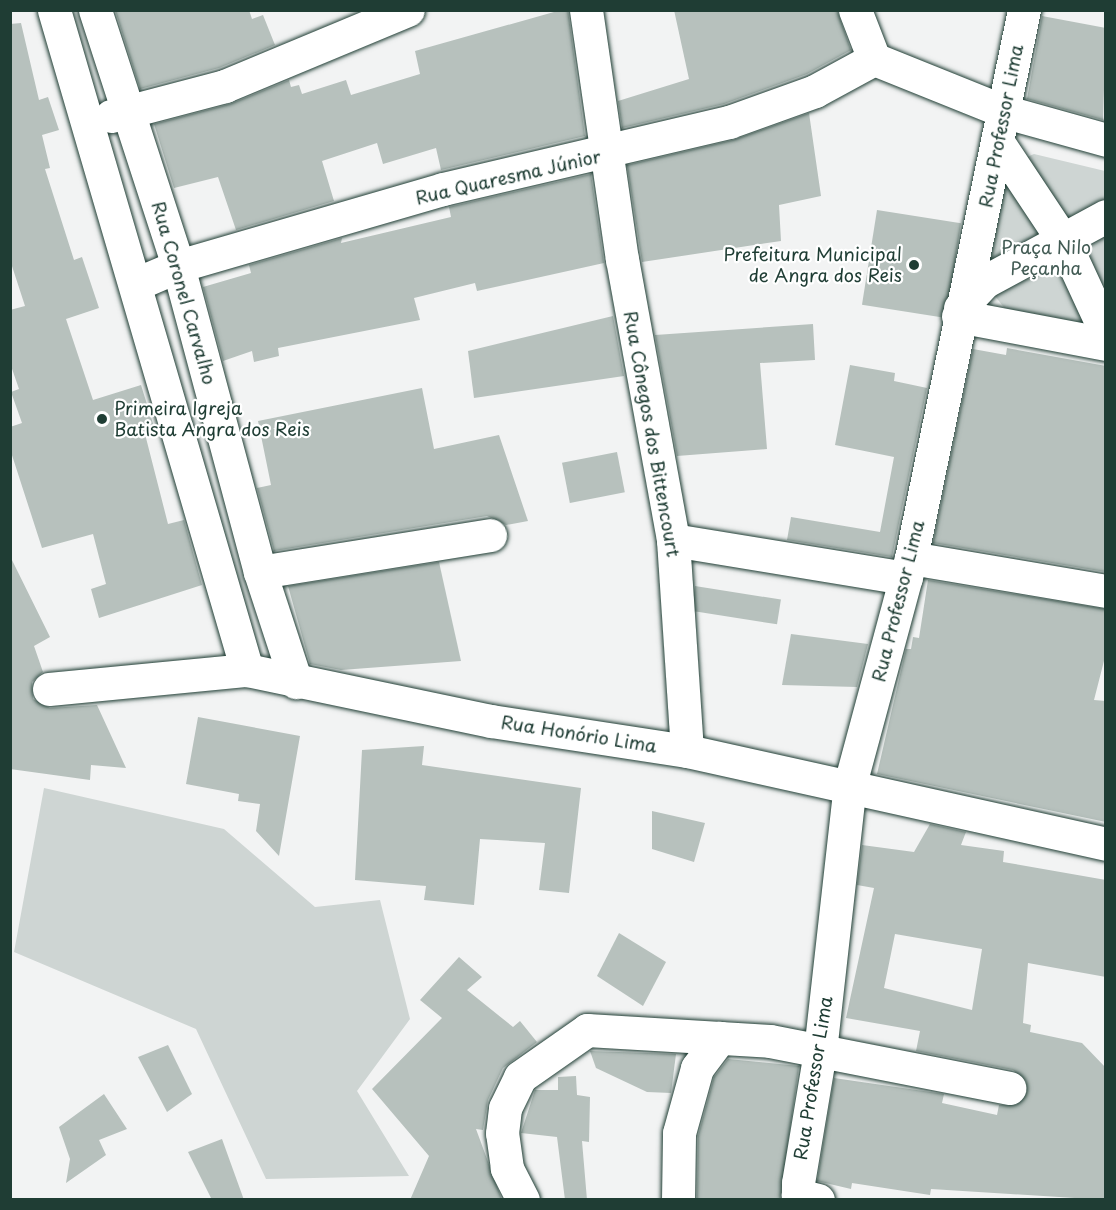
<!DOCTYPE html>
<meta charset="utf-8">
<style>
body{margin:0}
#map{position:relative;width:1116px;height:1210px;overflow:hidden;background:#f2f3f3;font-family:"Playpen Sans",sans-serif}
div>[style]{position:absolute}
.green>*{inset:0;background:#ced5d3}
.building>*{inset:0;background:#b7c1bd;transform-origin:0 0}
.roads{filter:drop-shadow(0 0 2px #1f3d34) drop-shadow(0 0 2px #1f3d34)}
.minor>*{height:33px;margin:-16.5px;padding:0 16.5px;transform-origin:16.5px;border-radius:16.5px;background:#fff}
.major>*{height:33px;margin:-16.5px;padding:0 16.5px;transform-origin:16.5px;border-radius:16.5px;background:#fff}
.dots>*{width:16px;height:16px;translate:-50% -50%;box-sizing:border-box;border:3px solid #fff;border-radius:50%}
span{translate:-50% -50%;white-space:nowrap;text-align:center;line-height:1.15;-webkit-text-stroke:4.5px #fff;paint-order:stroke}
.street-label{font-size:18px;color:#1f3d34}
.park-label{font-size:18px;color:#425b54}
.poi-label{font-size:18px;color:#1f3d34}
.right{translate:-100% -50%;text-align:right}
.left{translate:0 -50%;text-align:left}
.frame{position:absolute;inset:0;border:12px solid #1f3d34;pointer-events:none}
</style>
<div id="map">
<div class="green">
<i style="clip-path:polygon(1034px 154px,1105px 171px,1105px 336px,1013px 319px,984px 282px,1001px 168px)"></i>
<i style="clip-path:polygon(44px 788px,224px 829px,315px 907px,380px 900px,410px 1019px,357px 1091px,409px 1176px,266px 1179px,196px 1029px,14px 952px)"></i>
</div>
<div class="building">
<i style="clip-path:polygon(115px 10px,249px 10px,252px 19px,263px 15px,275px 45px,219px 68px,140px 89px)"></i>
<i style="clip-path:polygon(561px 10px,568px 10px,585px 136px,441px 170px,436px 148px,383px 164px,377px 143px,322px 161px,334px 201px,236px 230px,218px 177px,174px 188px,154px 124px,230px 104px,289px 80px,291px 87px,299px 85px,302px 94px,346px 80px,351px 95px,420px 74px,415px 51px)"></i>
<i style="clip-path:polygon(674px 10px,837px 10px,851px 50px,807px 74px,724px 104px,622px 128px,618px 101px,689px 79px)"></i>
<i style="clip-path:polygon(1042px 16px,1106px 28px,1103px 120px,1027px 99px)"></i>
<i style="clip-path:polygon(21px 23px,39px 100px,48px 97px,59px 130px,42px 135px,50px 168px,45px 169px,74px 260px,82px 257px,99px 308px,66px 319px,93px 400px,141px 385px,155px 430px,145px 434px,168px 524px,184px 520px,202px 585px,99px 618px,91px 589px,106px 584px,93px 534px,42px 548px,10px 449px,10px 427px,22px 423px,11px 392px,19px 389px,10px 363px,10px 310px,25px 306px,10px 260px,10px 24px)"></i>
<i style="clip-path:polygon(809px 113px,821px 196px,779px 205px,781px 241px,642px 262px,627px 165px,733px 140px)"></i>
<i style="clip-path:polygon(591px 174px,604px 263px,477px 291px,475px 283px,414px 298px,420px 320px,278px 348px,279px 356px,254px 362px,252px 351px,223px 361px,203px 287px,251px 273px,249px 265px,342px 238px,341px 243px,451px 217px,449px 207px)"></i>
<i style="left:877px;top:210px;width:85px;height:96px;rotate:9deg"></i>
<i style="clip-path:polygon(613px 316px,624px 376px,474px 398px,468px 351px)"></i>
<i style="clip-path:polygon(813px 324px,815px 360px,760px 363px,767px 449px,677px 456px,655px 335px)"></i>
<i style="clip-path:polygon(1007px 348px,1106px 366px,1106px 572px,933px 543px,973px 349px,1006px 355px)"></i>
<i style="clip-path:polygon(850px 365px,895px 373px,894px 381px,927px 388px,892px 557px,787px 540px,791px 517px,880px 532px,894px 457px,835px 445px)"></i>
<i style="clip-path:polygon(422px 388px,434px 449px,499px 435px,528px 521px,506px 525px,487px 516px,274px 551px,257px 488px,271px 485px,258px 421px)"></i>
<i style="left:617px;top:452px;width:41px;height:56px;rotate:79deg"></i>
<i style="clip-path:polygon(10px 556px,50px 637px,34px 646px,43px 672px,32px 682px,33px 699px,50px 708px,97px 705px,126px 768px,91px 765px,90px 780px,10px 769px)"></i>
<i style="clip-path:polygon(439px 562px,461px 661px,341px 670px,310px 664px,288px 586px)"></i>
<i style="clip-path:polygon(928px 580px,1106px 609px,1106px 653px,1094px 700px,1106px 701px,1106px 822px,877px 774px,906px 649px,911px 649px,913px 637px,919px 638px)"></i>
<i style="left:695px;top:586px;width:87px;height:25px;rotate:9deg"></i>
<i style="clip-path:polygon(791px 634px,868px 644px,857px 687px,782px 685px)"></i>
<i style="clip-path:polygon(198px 717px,300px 736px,279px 856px,256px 831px,260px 804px,238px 801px,239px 794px,186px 784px)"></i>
<i style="clip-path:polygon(424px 746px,422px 765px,581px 788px,569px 893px,539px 890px,545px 843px,480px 839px,474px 905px,424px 900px,426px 886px,355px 880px,362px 750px)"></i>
<i style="clip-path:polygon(652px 811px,705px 823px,694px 862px,652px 849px)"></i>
<i style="clip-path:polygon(evenodd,930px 824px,966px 832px,961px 845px,1004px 851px,1003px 862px,1106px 880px,1106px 977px,1028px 963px,1023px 1023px,1031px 1025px,1030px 1032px,1082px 1043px,1106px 1068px,1106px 1200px,931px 1189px,930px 1195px,852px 1183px,851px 1189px,817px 1181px,834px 1078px,944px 1094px,942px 1103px,997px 1115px,999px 1105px,1016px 1105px,1027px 1092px,1026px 1081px,1013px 1070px,916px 1051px,920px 1031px,846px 1018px,874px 888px,857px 885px,862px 845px,914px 852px,930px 824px,895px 934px,982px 949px,972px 1010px,884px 988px,895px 934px)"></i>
<i style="clip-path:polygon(619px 933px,666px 962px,643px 1006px,597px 976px)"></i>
<i style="clip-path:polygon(459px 957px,482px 977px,467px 990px,513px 1027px,520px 1021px,537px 1042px,503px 1068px,488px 1100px,483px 1130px,476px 1129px,502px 1200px,410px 1200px,429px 1156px,372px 1089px,442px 1018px,420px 1000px)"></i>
<i style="clip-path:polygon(168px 1045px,192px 1094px,167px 1112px,138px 1057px)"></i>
<i style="clip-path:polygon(590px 1051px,676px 1054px,671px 1093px,647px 1092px,596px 1068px)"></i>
<i style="clip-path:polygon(728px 1059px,799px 1066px,780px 1200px,697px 1200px,698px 1136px,714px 1077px)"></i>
<i style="clip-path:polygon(576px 1076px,577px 1095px,590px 1097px,589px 1142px,582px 1141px,587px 1200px,565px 1200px,557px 1137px,521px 1133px,535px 1090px,558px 1090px,558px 1077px)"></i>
<i style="clip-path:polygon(104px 1094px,127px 1129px,99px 1140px,106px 1155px,66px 1183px,70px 1159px,59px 1127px)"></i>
<i style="clip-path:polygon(222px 1139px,231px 1164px,244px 1200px,212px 1200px,188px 1152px)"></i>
</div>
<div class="roads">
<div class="minor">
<i style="left:586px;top:10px;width:252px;rotate:81.8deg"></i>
<i style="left:622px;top:259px;width:286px;rotate:79.7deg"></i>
<i style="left:673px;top:540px;width:211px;rotate:86.2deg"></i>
<i style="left:855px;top:10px;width:53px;rotate:68.8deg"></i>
<i style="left:874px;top:59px;width:142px;rotate:21.9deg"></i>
<i style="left:1006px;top:112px;width:104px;rotate:15.6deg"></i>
<i style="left:997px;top:141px;width:121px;rotate:56.4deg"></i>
<i style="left:1064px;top:242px;width:100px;rotate:65.2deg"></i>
<i style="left:136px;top:284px;width:46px;rotate:-23.2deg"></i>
<i style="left:178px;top:266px;width:276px;rotate:-16.2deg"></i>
<i style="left:443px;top:189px;width:294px;rotate:-13.2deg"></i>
<i style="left:729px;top:122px;width:91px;rotate:-19.8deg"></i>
<i style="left:815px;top:91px;width:67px;rotate:-28.5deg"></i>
<i style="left:960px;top:308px;width:35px;rotate:-47deg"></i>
<i style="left:984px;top:282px;width:139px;rotate:-28.4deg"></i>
<i style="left:958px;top:316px;width:151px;rotate:10.7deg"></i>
<i style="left:673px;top:540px;width:236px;rotate:9.3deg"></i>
<i style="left:911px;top:558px;width:198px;rotate:9.6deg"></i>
<i style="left:260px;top:572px;width:233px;rotate:-9.1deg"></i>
<i style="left:49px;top:689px;width:199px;rotate:-5.5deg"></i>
<i style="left:523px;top:1200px;width:36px;rotate:-117deg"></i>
<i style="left:507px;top:1168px;width:35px;rotate:-98deg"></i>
<i style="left:502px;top:1133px;width:25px;rotate:-83deg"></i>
<i style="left:505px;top:1108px;width:34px;rotate:-64deg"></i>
<i style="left:520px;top:1077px;width:82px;rotate:-35deg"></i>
<i style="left:587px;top:1030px;width:183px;rotate:3.4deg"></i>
<i style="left:770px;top:1041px;width:244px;rotate:11.1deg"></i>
<i style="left:678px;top:1200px;width:67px;rotate:-89.1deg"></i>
<i style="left:679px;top:1133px;width:67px;rotate:-74.5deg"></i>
<i style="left:697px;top:1068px;width:38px;rotate:-53deg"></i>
<i style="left:818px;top:1200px;width:21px;rotate:-166deg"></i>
<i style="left:798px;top:1195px;width:12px;rotate:-90deg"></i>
<i style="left:798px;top:1183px;width:134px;rotate:-80.5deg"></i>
<i style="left:820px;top:1051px;width:269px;rotate:-83.6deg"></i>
<i style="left:850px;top:784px;width:234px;rotate:-74.9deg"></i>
<i style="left:911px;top:558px;width:560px;rotate:-78.35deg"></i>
</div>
<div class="major">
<i style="left:54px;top:10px;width:688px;rotate:73.7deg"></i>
<i style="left:247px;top:670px;width:249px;rotate:11.8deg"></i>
<i style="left:491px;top:721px;width:198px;rotate:8.7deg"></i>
<i style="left:687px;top:751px;width:429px;rotate:12.5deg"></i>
<i style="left:95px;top:10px;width:269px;rotate:72deg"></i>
<i style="left:178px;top:266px;width:317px;rotate:75deg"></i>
<i style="left:260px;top:572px;width:116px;rotate:71.9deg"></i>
<i style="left:111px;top:116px;width:118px;rotate:-14.7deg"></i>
<i style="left:225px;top:86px;width:198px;rotate:-22.6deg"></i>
</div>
</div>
<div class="dots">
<i style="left:914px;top:265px;background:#1f3d34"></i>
<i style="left:102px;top:419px;background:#1f3d34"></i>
</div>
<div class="street-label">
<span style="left:1001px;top:126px;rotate:-79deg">Rua Professor Lima</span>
<span style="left:508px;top:177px;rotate:-13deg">Rua Quaresma Júnior</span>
<span style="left:184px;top:293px;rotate:74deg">Rua Coronel Carvalho</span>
<span style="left:652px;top:434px;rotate:80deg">Rua Cônegos dos Bittencourt</span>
<span style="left:898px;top:601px;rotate:-76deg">Rua Professor Lima</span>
<span style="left:579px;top:734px;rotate:9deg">Rua Honório Lima</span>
<span style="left:813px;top:1078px;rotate:-81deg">Rua Professor Lima</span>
</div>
<div class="park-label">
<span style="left:1046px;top:258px">Praça Nilo<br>Peçanha</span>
</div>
<div class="poi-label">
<span class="right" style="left:902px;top:265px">Prefeitura Municipal<br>de Angra dos Reis</span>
<span class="left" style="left:114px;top:419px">Primeira Igreja<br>Batista Angra dos Reis</span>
</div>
<div class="frame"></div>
</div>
